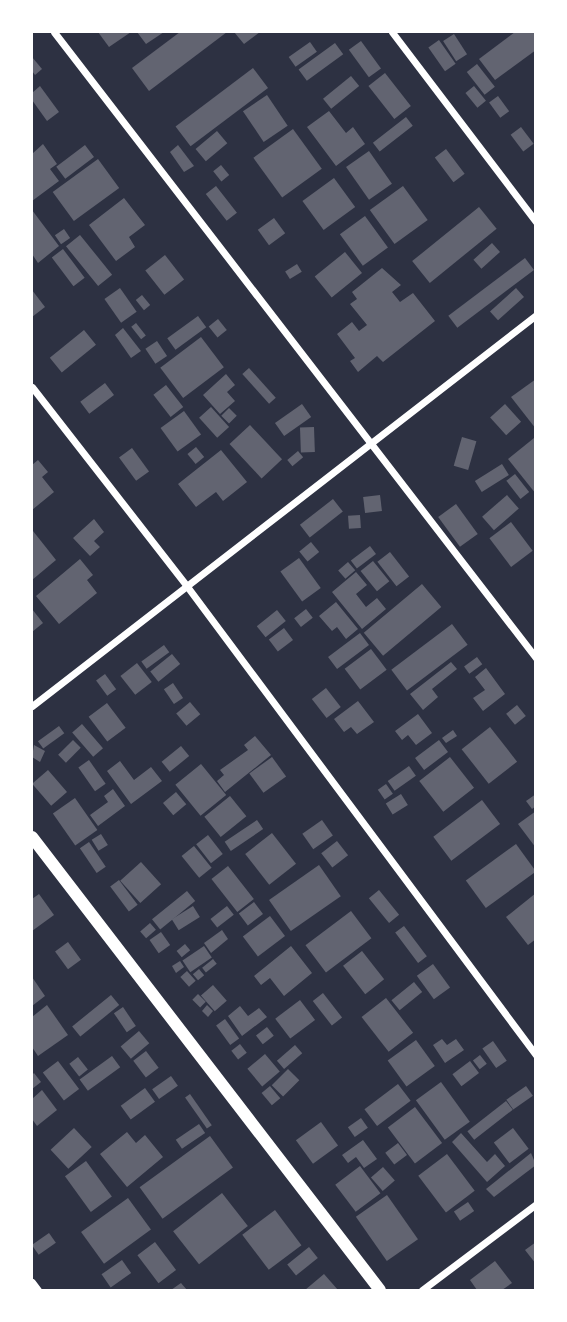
<!DOCTYPE html>
<style>
body{margin:0}
#map{position:relative;width:567px;height:1322px;overflow:hidden;background:#2d3142;font-family:Manrope,sans-serif}
div>[style]{position:absolute}
.building>*{inset:0;background:#626471;transform-origin:0 0}
.minor>*{height:7px;margin:-3.5px;padding:0 3.5px;transform-origin:3.5px;border-radius:3.5px;background:#fff}
.tertiary>*{height:12px;margin:-6px;padding:0 6px;transform-origin:6px;border-radius:6px;background:#fff}
span{translate:-50% -50%;white-space:nowrap;text-align:center;line-height:1.15;-webkit-text-stroke:5px #fff;paint-order:stroke}
.frame{position:absolute;inset:0;border:33px solid #fff;pointer-events:none}
</style>
<div id="map">
<div class="building">
<i style="clip-path:polygon(98px 32px,131px 32px,109px 47px)"></i>
<i style="clip-path:polygon(137px 32px,164px 32px,146px 44px)"></i>
<i style="clip-path:polygon(180px 32px,227px 32px,149px 91px,132px 68px)"></i>
<i style="clip-path:polygon(234px 32px,260px 32px,244px 44px)"></i>
<i style="clip-path:polygon(515px 32px,536px 32px,536px 50px,495px 80px,479px 59px)"></i>
<i style="left:454px;top:34px;width:24px;height:13px;rotate:57deg"></i>
<i style="left:439px;top:40px;width:29px;height:13px;rotate:55deg"></i>
<i style="left:361px;top:41px;width:34px;height:15px;rotate:54deg"></i>
<i style="left:310px;top:42px;width:12px;height:26px;rotate:55deg"></i>
<i style="left:335px;top:43px;width:14px;height:45px;rotate:54deg"></i>
<i style="clip-path:polygon(32px 57px,42px 69px,35px 75px,32px 71px)"></i>
<i style="left:477px;top:64px;width:29px;height:13px;rotate:52deg"></i>
<i style="left:253px;top:68px;width:25px;height:97px;rotate:53deg"></i>
<i style="left:385px;top:73px;width:42px;height:21px;rotate:52deg"></i>
<i style="left:351px;top:76px;width:13px;height:36px;rotate:51deg"></i>
<i style="clip-path:polygon(40px 86px,59px 112px,47px 121px,32px 100px,32px 93px)"></i>
<i style="left:474px;top:86px;width:19px;height:11px;rotate:51deg"></i>
<i style="left:267px;top:95px;width:37px;height:29px;rotate:56deg"></i>
<i style="left:498px;top:96px;width:19px;height:11px;rotate:54deg"></i>
<i style="clip-path:polygon(329px 111px,346px 133px,353px 127px,365px 144px,336px 166px,307px 127px)"></i>
<i style="left:406px;top:117px;width:11px;height:42px;rotate:52deg"></i>
<i style="left:521px;top:127px;width:21px;height:13px;rotate:53deg"></i>
<i style="left:293px;top:129px;width:49px;height:49px;rotate:54deg"></i>
<i style="left:217px;top:131px;width:16px;height:28px;rotate:50deg"></i>
<i style="clip-path:polygon(43px 144px,57px 164px,50px 169px,59px 181px,32px 201px,32px 154px)"></i>
<i style="left:85px;top:145px;width:15px;height:36px;rotate:53deg"></i>
<i style="clip-path:polygon(178px 145px,194px 166px,184px 172px,170px 152px)"></i>
<i style="left:446px;top:149px;width:31px;height:14px;rotate:53deg"></i>
<i style="left:369px;top:151px;width:40px;height:28px;rotate:55deg"></i>
<i style="left:98px;top:159px;width:36px;height:56px;rotate:54deg"></i>
<i style="left:221px;top:165px;width:13px;height:10px;rotate:51deg"></i>
<i style="left:334px;top:178px;width:36px;height:39px;rotate:54deg"></i>
<i style="left:216px;top:186px;width:34px;height:13px;rotate:52deg"></i>
<i style="left:403px;top:186px;width:42px;height:41px;rotate:54deg"></i>
<i style="clip-path:polygon(124px 198px,145px 225px,129px 237px,135px 247px,116px 261px,89px 225px)"></i>
<i style="left:479px;top:207px;width:28px;height:86px;rotate:51deg"></i>
<i style="clip-path:polygon(32px 210px,59px 246px,38px 263px,32px 254px)"></i>
<i style="left:365px;top:216px;width:39px;height:31px;rotate:54deg"></i>
<i style="left:274px;top:218px;width:19px;height:20px;rotate:54deg"></i>
<i style="left:64px;top:229px;width:11px;height:11px;rotate:56deg"></i>
<i style="left:80px;top:235px;width:51px;height:18px;rotate:51deg"></i>
<i style="left:492px;top:243px;width:12px;height:25px;rotate:48deg"></i>
<i style="left:63px;top:249px;width:36px;height:14px;rotate:53deg"></i>
<i style="left:345px;top:252px;width:27px;height:39px;rotate:51deg"></i>
<i style="left:165px;top:255px;width:31px;height:25px;rotate:52deg"></i>
<i style="left:525px;top:258px;width:15px;height:96px;rotate:53deg"></i>
<i style="left:297px;top:264px;width:9px;height:14px;rotate:58deg"></i>
<i style="clip-path:polygon(382px 268px,401px 285px,392px 292px,400px 302px,413px 293px,435px 321px,383px 362px,377px 356px,358px 372px,350px 361px,355px 358px,337px 334px,352px 322px,359px 331px,367px 325px,350px 304px,357px 299px,352px 292px)"></i>
<i style="left:120px;top:288px;width:29px;height:19px;rotate:55deg"></i>
<i style="left:516px;top:288px;width:12px;height:35px;rotate:48deg"></i>
<i style="clip-path:polygon(32px 290px,45px 307px,32px 317px)"></i>
<i style="left:142px;top:295px;width:13px;height:8px;rotate:51deg"></i>
<i style="left:198px;top:316px;width:14px;height:38px;rotate:54deg"></i>
<i style="left:218px;top:319px;width:14px;height:12px;rotate:51deg"></i>
<i style="left:136px;top:323px;width:16px;height:6px;rotate:52deg"></i>
<i style="clip-path:polygon(123px 328px,141px 351px,131px 358px,115px 335px)"></i>
<i style="left:84px;top:330px;width:19px;height:44px;rotate:51deg"></i>
<i style="left:201px;top:337px;width:38px;height:51px;rotate:53deg"></i>
<i style="left:157px;top:341px;width:18px;height:14px;rotate:56deg"></i>
<i style="left:249px;top:368px;width:40px;height:9px;rotate:48deg"></i>
<i style="clip-path:polygon(226px 374px,235px 385px,227px 392px,235px 401px,220px 414px,203px 395px)"></i>
<i style="clip-path:polygon(536px 379px,536px 429px,511px 397px)"></i>
<i style="left:105px;top:383px;width:15px;height:31px;rotate:53deg"></i>
<i style="left:166px;top:385px;width:28px;height:16px;rotate:52deg"></i>
<i style="left:302px;top:404px;width:16px;height:33px;rotate:55deg"></i>
<i style="left:505px;top:404px;width:24px;height:20px;rotate:48deg"></i>
<i style="left:211px;top:407px;width:27px;height:16px;rotate:48deg"></i>
<i style="left:229px;top:408px;width:11px;height:11px;rotate:45deg"></i>
<i style="left:184px;top:411px;width:29px;height:29px;rotate:54deg"></i>
<i style="left:250px;top:425px;width:47px;height:28px;rotate:47deg"></i>
<i style="left:314px;top:427px;width:25px;height:14px;rotate:88deg"></i>
<i style="left:462px;top:437px;width:15px;height:30px;rotate:16deg"></i>
<i style="clip-path:polygon(534px 438px,536px 440px,536px 494px,508px 459px)"></i>
<i style="left:196px;top:447px;width:13px;height:11px;rotate:51deg"></i>
<i style="left:132px;top:448px;width:29px;height:16px;rotate:54deg"></i>
<i style="clip-path:polygon(221px 450px,247px 482px,223px 501px,216px 492px,196px 507px,178px 484px)"></i>
<i style="left:298px;top:451px;width:8px;height:14px;rotate:50deg"></i>
<i style="clip-path:polygon(38px 460px,48px 472px,42px 477px,54px 492px,32px 510px,32px 465px)"></i>
<i style="left:502px;top:464px;width:13px;height:32px;rotate:58deg"></i>
<i style="left:515px;top:474px;width:23px;height:11px;rotate:52deg"></i>
<i style="left:380px;top:495px;width:16px;height:17px;rotate:83deg"></i>
<i style="left:507px;top:495px;width:18px;height:33px;rotate:49deg"></i>
<i style="left:333px;top:499px;width:16px;height:42px;rotate:52deg"></i>
<i style="left:456px;top:504px;width:37px;height:22px;rotate:54deg"></i>
<i style="left:360px;top:515px;width:13px;height:12px;rotate:86deg"></i>
<i style="clip-path:polygon(94px 519px,104px 532px,94px 541px,100px 547px,90px 556px,73px 538px)"></i>
<i style="left:511px;top:522px;width:36px;height:27px;rotate:53deg"></i>
<i style="clip-path:polygon(33px 531px,56px 560px,32px 580px,32px 533px)"></i>
<i style="left:311px;top:542px;width:13px;height:15px;rotate:51deg"></i>
<i style="left:370px;top:546px;width:10px;height:24px;rotate:53deg"></i>
<i style="left:390px;top:552px;width:31px;height:16px;rotate:52deg"></i>
<i style="left:299px;top:558px;width:37px;height:23px;rotate:54deg"></i>
<i style="clip-path:polygon(80px 559px,93px 575px,87px 580px,97px 593px,59px 624px,36px 596px)"></i>
<i style="left:373px;top:561px;width:26px;height:16px;rotate:51deg"></i>
<i style="left:348px;top:562px;width:11px;height:13px;rotate:49deg"></i>
<i style="clip-path:polygon(356px 572px,367px 585px,356px 594px,366px 607px,377px 598px,386px 609px,362px 629px,332px 592px)"></i>
<i style="left:422px;top:584px;width:30px;height:76px;rotate:50deg"></i>
<i style="clip-path:polygon(336px 602px,358px 629px,346px 639px,337px 627px,332px 631px,319px 616px)"></i>
<i style="clip-path:polygon(32px 609px,43px 623px,32px 632px)"></i>
<i style="left:306px;top:609px;width:11px;height:15px;rotate:52deg"></i>
<i style="left:277px;top:610px;width:14px;height:26px;rotate:51deg"></i>
<i style="left:452px;top:624px;width:26px;height:76px;rotate:53deg"></i>
<i style="left:284px;top:628px;width:15px;height:19px;rotate:53deg"></i>
<i style="left:360px;top:633px;width:15px;height:40px;rotate:53deg"></i>
<i style="left:164px;top:645px;width:9px;height:28px;rotate:54deg"></i>
<i style="left:371px;top:649px;width:26px;height:33px;rotate:53deg"></i>
<i style="left:172px;top:654px;width:13px;height:28px;rotate:51deg"></i>
<i style="left:477px;top:657px;width:9px;height:16px;rotate:54deg"></i>
<i style="clip-path:polygon(451px 662px,457px 669px,432px 689px,438px 697px,423px 710px,410px 694px)"></i>
<i style="left:137px;top:663px;width:24px;height:21px;rotate:52deg"></i>
<i style="clip-path:polygon(486px 668px,505px 694px,483px 711px,473px 698px,485px 690px,475px 677px)"></i>
<i style="left:105px;top:674px;width:19px;height:11px;rotate:54deg"></i>
<i style="left:173px;top:683px;width:18px;height:11px;rotate:56deg"></i>
<i style="left:326px;top:688px;width:24px;height:18px;rotate:52deg"></i>
<i style="clip-path:polygon(358px 701px,374px 722px,357px 734px,351px 727px,344px 732px,334px 719px)"></i>
<i style="left:190px;top:702px;width:16px;height:18px;rotate:50deg"></i>
<i style="left:107px;top:703px;width:31px;height:23px;rotate:53deg"></i>
<i style="left:517px;top:705px;width:14px;height:14px;rotate:51deg"></i>
<i style="clip-path:polygon(418px 714px,432px 733px,416px 745px,408px 735px,402px 740px,395px 731px)"></i>
<i style="left:82px;top:724px;width:32px;height:13px;rotate:49deg"></i>
<i style="left:59px;top:726px;width:9px;height:26px;rotate:54deg"></i>
<i style="left:490px;top:727px;width:44px;height:36px;rotate:52deg"></i>
<i style="clip-path:polygon(453px 730px,457px 736px,446px 743px,442px 738px)"></i>
<i style="clip-path:polygon(255px 736px,271px 755px,225px 792px,217px 781px,224px 775px,220px 770px,248px 750px,244px 745px)"></i>
<i style="left:73px;top:740px;width:11px;height:21px;rotate:45deg"></i>
<i style="left:439px;top:740px;width:15px;height:30px;rotate:53deg"></i>
<i style="clip-path:polygon(34px 745px,45px 751px,40px 762px,32px 757px)"></i>
<i style="left:181px;top:746px;width:13px;height:25px;rotate:51deg"></i>
<i style="left:272px;top:757px;width:24px;height:28px;rotate:54deg"></i>
<i style="left:450px;top:757px;width:39px;height:39px;rotate:52deg"></i>
<i style="left:89px;top:760px;width:29px;height:13px;rotate:55deg"></i>
<i style="clip-path:polygon(120px 761px,134px 780px,151px 767px,162px 781px,131px 804px,107px 771px)"></i>
<i style="left:201px;top:764px;width:40px;height:33px;rotate:51deg"></i>
<i style="left:409px;top:766px;width:12px;height:26px;rotate:55deg"></i>
<i style="left:48px;top:770px;width:29px;height:21px;rotate:49deg"></i>
<i style="left:386px;top:784px;width:12px;height:10px;rotate:55deg"></i>
<i style="clip-path:polygon(113px 789px,125px 806px,98px 826px,90px 815px,108px 802px,104px 796px)"></i>
<i style="left:176px;top:792px;width:16px;height:17px;rotate:50deg"></i>
<i style="left:401px;top:794px;width:13px;height:18px;rotate:58deg"></i>
<i style="clip-path:polygon(536px 794px,536px 806px,532px 809px,526px 801px)"></i>
<i style="left:230px;top:796px;width:26px;height:33px;rotate:51deg"></i>
<i style="left:75px;top:798px;width:39px;height:27px;rotate:55deg"></i>
<i style="left:482px;top:800px;width:30px;height:61px;rotate:53deg"></i>
<i style="clip-path:polygon(536px 811px,536px 848px,518px 824px)"></i>
<i style="left:257px;top:820px;width:11px;height:39px;rotate:56deg"></i>
<i style="left:322px;top:820px;width:19px;height:24px;rotate:55deg"></i>
<i style="left:272px;top:833px;width:39px;height:34px;rotate:52deg"></i>
<i style="left:101px;top:834px;width:13px;height:11px;rotate:58deg"></i>
<i style="left:208px;top:835px;width:24px;height:15px;rotate:52deg"></i>
<i style="left:337px;top:841px;width:18px;height:20px;rotate:52deg"></i>
<i style="left:89px;top:842px;width:30px;height:11px;rotate:56deg"></i>
<i style="left:516px;top:844px;width:34px;height:62px;rotate:54deg"></i>
<i style="left:194px;top:846px;width:28px;height:16px;rotate:51deg"></i>
<i style="left:141px;top:862px;width:30px;height:28px;rotate:48deg"></i>
<i style="left:319px;top:865px;width:38px;height:61px;rotate:55deg"></i>
<i style="left:228px;top:866px;width:42px;height:21px;rotate:52deg"></i>
<i style="left:119px;top:880px;width:31px;height:11px;rotate:53deg"></i>
<i style="left:379px;top:890px;width:32px;height:13px;rotate:51deg"></i>
<i style="left:187px;top:891px;width:13px;height:45px;rotate:51deg"></i>
<i style="clip-path:polygon(536px 893px,536px 939px,528px 945px,506px 917px)"></i>
<i style="clip-path:polygon(39px 894px,54px 915px,32px 931px,32px 899px)"></i>
<i style="left:254px;top:902px;width:15px;height:19px;rotate:53deg"></i>
<i style="left:193px;top:906px;width:13px;height:25px;rotate:58deg"></i>
<i style="left:227px;top:906px;width:11px;height:21px;rotate:52deg"></i>
<i style="left:351px;top:911px;width:34px;height:57px;rotate:53deg"></i>
<i style="left:270px;top:916px;width:25px;height:34px;rotate:53deg"></i>
<i style="left:150px;top:923px;width:9px;height:13px;rotate:49deg"></i>
<i style="left:404px;top:926px;width:38px;height:11px;rotate:53deg"></i>
<i style="clip-path:polygon(222px 930px,228px 939px,211px 953px,204px 943px)"></i>
<i style="left:161px;top:932px;width:16px;height:14px;rotate:55deg"></i>
<i style="left:68px;top:942px;width:22px;height:16px;rotate:54deg"></i>
<i style="left:185px;top:944px;width:8px;height:11px;rotate:50deg"></i>
<i style="left:204px;top:946px;width:14px;height:26px;rotate:56deg"></i>
<i style="clip-path:polygon(291px 946px,312px 973px,284px 996px,270px 978px,261px 985px,254px 976px)"></i>
<i style="left:362px;top:951px;width:36px;height:24px;rotate:52deg"></i>
<i style="left:213px;top:959px;width:6px;height:14px;rotate:51deg"></i>
<i style="clip-path:polygon(180px 961px,184px 967px,176px 973px,172px 966px)"></i>
<i style="left:433px;top:964px;width:29px;height:20px;rotate:54deg"></i>
<i style="left:199px;top:969px;width:8px;height:8px;rotate:50deg"></i>
<i style="left:187px;top:971px;width:13px;height:9px;rotate:48deg"></i>
<i style="clip-path:polygon(32px 977px,45px 996px,32px 1006px)"></i>
<i style="left:414px;top:982px;width:13px;height:29px;rotate:51deg"></i>
<i style="left:213px;top:985px;width:21px;height:16px;rotate:49deg"></i>
<i style="left:323px;top:993px;width:31px;height:13px;rotate:52deg"></i>
<i style="left:198px;top:994px;width:11px;height:8px;rotate:45deg"></i>
<i style="left:111px;top:995px;width:13px;height:50px;rotate:51deg"></i>
<i style="left:386px;top:998px;width:44px;height:31px;rotate:52deg"></i>
<i style="left:300px;top:1000px;width:25px;height:31px;rotate:53deg"></i>
<i style="clip-path:polygon(47px 1005px,68px 1035px,38px 1056px,32px 1047px,32px 1017px)"></i>
<i style="clip-path:polygon(207px 1005px,213px 1011px,208px 1017px,202px 1011px)"></i>
<i style="clip-path:polygon(240px 1006px,248px 1016px,259px 1008px,267px 1017px,242px 1036px,228px 1016px)"></i>
<i style="left:123px;top:1007px;width:23px;height:11px;rotate:56deg"></i>
<i style="left:225px;top:1019px;width:24px;height:11px;rotate:54deg"></i>
<i style="left:267px;top:1027px;width:11px;height:14px;rotate:52deg"></i>
<i style="left:139px;top:1031px;width:16px;height:24px;rotate:50deg"></i>
<i style="clip-path:polygon(442px 1039px,447px 1045px,456px 1039px,464px 1050px,445px 1063px,433px 1045px)"></i>
<i style="left:416px;top:1040px;width:32px;height:35px;rotate:54deg"></i>
<i style="left:493px;top:1041px;width:24px;height:13px;rotate:55deg"></i>
<i style="left:240px;top:1044px;width:11px;height:11px;rotate:52deg"></i>
<i style="left:295px;top:1045px;width:11px;height:24px;rotate:49deg"></i>
<i style="left:146px;top:1051px;width:21px;height:16px;rotate:53deg"></i>
<i style="left:265px;top:1054px;width:23px;height:23px;rotate:50deg"></i>
<i style="left:480px;top:1055px;width:11px;height:9px;rotate:52deg"></i>
<i style="left:112px;top:1056px;width:14px;height:40px;rotate:54deg"></i>
<i style="left:78px;top:1057px;width:16px;height:11px;rotate:52deg"></i>
<i style="left:58px;top:1061px;width:35px;height:19px;rotate:53deg"></i>
<i style="left:470px;top:1061px;width:15px;height:22px;rotate:53deg"></i>
<i style="left:288px;top:1069px;width:16px;height:23px;rotate:45deg"></i>
<i style="clip-path:polygon(34px 1073px,41px 1082px,32px 1089px,32px 1075px)"></i>
<i style="left:171px;top:1076px;width:12px;height:23px;rotate:55deg"></i>
<i style="left:441px;top:1082px;width:49px;height:31px;rotate:54deg"></i>
<i style="left:398px;top:1084px;width:21px;height:42px;rotate:53deg"></i>
<i style="left:270px;top:1086px;width:16px;height:11px;rotate:50deg"></i>
<i style="left:526px;top:1086px;width:12px;height:24px;rotate:55deg"></i>
<i style="left:145px;top:1088px;width:17px;height:30px;rotate:54deg"></i>
<i style="clip-path:polygon(42px 1090px,57px 1110px,37px 1126px,32px 1119px,32px 1099px)"></i>
<i style="left:190px;top:1094px;width:38px;height:6px;rotate:55deg"></i>
<i style="left:506px;top:1101px;width:11px;height:49px;rotate:52deg"></i>
<i style="left:415px;top:1107px;width:45px;height:34px;rotate:53deg"></i>
<i style="left:361px;top:1118px;width:12px;height:16px;rotate:55deg"></i>
<i style="left:321px;top:1122px;width:29px;height:31px;rotate:54deg"></i>
<i style="left:199px;top:1124px;width:11px;height:28px;rotate:56deg"></i>
<i style="left:74px;top:1128px;width:26px;height:32px;rotate:47deg"></i>
<i style="left:513px;top:1128px;width:26px;height:24px;rotate:53deg"></i>
<i style="clip-path:polygon(127px 1132px,136px 1143px,145px 1135px,163px 1157px,127px 1187px,100px 1154px)"></i>
<i style="clip-path:polygon(461px 1133px,487px 1162px,495px 1154px,505px 1166px,487px 1182px,452px 1142px)"></i>
<i style="left:210px;top:1136px;width:39px;height:87px;rotate:54deg"></i>
<i style="clip-path:polygon(363px 1140px,377px 1159px,364px 1168px,356px 1157px,348px 1163px,342px 1155px)"></i>
<i style="left:398px;top:1143px;width:15px;height:16px;rotate:53deg"></i>
<i style="clip-path:polygon(531px 1153px,536px 1165px,494px 1197px,486px 1189px)"></i>
<i style="left:447px;top:1154px;width:46px;height:36px;rotate:53deg"></i>
<i style="left:86px;top:1161px;width:44px;height:26px;rotate:54deg"></i>
<i style="left:360px;top:1166px;width:34px;height:31px;rotate:53deg"></i>
<i style="left:383px;top:1167px;width:18px;height:16px;rotate:49deg"></i>
<i style="left:222px;top:1193px;width:42px;height:62px;rotate:52deg"></i>
<i style="left:387px;top:1195px;width:54px;height:38px;rotate:55deg"></i>
<i style="left:128px;top:1198px;width:39px;height:58px;rotate:54deg"></i>
<i style="left:468px;top:1202px;width:11px;height:17px;rotate:56deg"></i>
<i style="left:275px;top:1210px;width:44px;height:41px;rotate:53deg"></i>
<i style="left:49px;top:1233px;width:12px;height:21px;rotate:55deg"></i>
<i style="left:155px;top:1242px;width:35px;height:22px;rotate:53deg"></i>
<i style="clip-path:polygon(536px 1242px,536px 1264px,525px 1250px)"></i>
<i style="left:309px;top:1247px;width:14px;height:28px;rotate:51deg"></i>
<i style="left:122px;top:1260px;width:16px;height:25px;rotate:55deg"></i>
<i style="clip-path:polygon(495px 1261px,512px 1283px,502px 1290px,477px 1290px,470px 1280px)"></i>
<i style="clip-path:polygon(324px 1274px,338px 1290px,305px 1290px)"></i>
<i style="clip-path:polygon(181px 1283px,187px 1290px,171px 1290px)"></i>
</div>
<div class="minor">
<i style="left:54px;top:32px;width:790px;rotate:52.4deg"></i>
<i style="left:392px;top:32px;width:238px;rotate:52.8deg"></i>
<i style="left:32px;top:387px;width:251px;rotate:52.1deg"></i>
<i style="left:186px;top:585px;width:586px;rotate:53.33deg"></i>
<i style="left:32px;top:706px;width:638px;rotate:-37.8deg"></i>
<i style="left:32px;top:1282px;width:10px;rotate:53deg"></i>
<i style="left:422px;top:1290px;width:143px;rotate:-37deg"></i>
</div>
<div class="tertiary">
<i style="left:32px;top:837px;width:571px;rotate:52.47deg"></i>
</div>
<div class="frame"></div>
</div>
